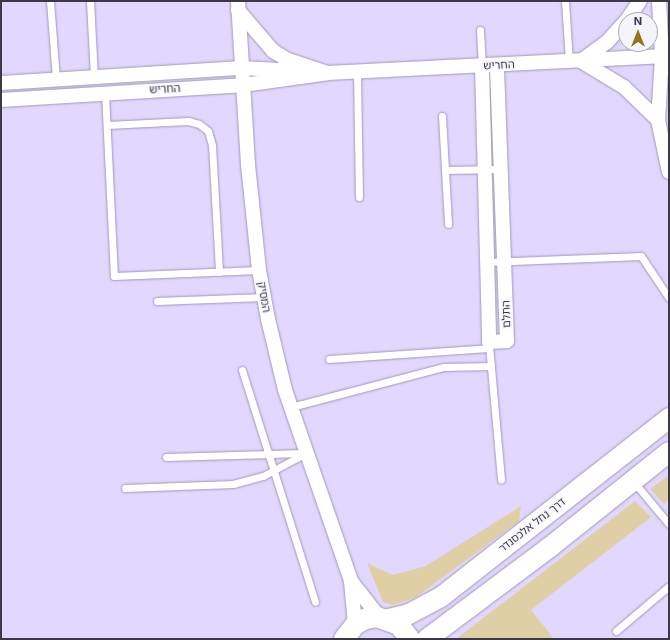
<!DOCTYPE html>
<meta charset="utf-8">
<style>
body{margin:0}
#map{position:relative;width:670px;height:640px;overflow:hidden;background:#eae4fd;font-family:Inter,"Noto Sans Hebrew",sans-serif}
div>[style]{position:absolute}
.built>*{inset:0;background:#e2d7fe}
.green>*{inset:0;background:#dfcfa5}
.roads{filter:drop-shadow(0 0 1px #a299b7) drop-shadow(0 0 1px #a299b7)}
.lane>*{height:7px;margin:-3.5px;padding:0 3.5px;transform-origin:3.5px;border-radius:3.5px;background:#fff}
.street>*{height:14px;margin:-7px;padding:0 7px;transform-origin:7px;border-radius:7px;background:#fff}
.secondary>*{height:20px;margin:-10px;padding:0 10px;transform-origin:10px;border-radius:10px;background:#fff}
span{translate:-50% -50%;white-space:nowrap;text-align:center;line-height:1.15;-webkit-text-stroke:3px #f6f4fb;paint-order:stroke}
.street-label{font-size:11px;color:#3c3946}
.frame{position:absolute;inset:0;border:2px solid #3c3946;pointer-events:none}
.north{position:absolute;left:618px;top:12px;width:40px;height:40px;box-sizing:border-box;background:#f6f4fb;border:1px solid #aca9b3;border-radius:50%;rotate:0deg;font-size:11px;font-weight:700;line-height:16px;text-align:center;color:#3c3946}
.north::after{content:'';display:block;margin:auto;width:14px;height:18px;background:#92751b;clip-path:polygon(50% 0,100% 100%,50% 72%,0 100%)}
</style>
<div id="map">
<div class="built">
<i style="clip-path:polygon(evenodd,1px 1px,669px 1px,669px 639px,1px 639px,1px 1px,626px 20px,650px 20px,650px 44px,626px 44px,626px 20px)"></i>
</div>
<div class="green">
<i style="clip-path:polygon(669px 475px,669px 500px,664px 504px,650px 489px)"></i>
<i style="clip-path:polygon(635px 501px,651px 517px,531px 610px,554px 639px,456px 639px)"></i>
<i style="clip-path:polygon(521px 506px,519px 521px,416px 597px,393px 605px,383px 602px,367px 563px,393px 575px,426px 566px)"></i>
</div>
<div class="roads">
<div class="lane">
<i style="left:50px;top:1px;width:78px;rotate:85.6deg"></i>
<i style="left:90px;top:1px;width:76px;rotate:87deg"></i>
<i style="left:565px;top:1px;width:61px;rotate:86.2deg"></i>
<i style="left:480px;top:30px;width:36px;rotate:87deg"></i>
<i style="left:357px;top:72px;width:125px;rotate:89.1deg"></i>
<i style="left:105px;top:93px;width:183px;rotate:87.2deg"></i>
<i style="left:114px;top:276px;width:145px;rotate:-2.4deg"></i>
<i style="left:442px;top:116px;width:108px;rotate:86.8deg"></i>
<i style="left:107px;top:125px;width:81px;rotate:-2.8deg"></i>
<i style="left:188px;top:121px;width:11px;rotate:15deg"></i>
<i style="left:199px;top:124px;width:11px;rotate:38deg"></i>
<i style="left:208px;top:131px;width:15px;rotate:74deg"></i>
<i style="left:212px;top:145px;width:127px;rotate:86.8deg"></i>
<i style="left:445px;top:170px;width:56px;rotate:-1deg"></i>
<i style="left:487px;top:262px;width:154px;rotate:-2.2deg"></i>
<i style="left:641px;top:256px;width:50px;rotate:56.3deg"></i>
<i style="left:157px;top:301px;width:107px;rotate:-2.1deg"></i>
<i style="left:489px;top:345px;width:135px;rotate:84.9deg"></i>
<i style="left:329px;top:359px;width:160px;rotate:-3.9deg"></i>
<i style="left:242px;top:370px;width:243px;rotate:72.5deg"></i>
<i style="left:291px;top:407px;width:158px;rotate:-14.7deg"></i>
<i style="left:444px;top:367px;width:47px;rotate:-1.2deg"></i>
<i style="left:166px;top:457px;width:138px;rotate:-1.7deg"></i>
<i style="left:633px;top:481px;width:56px;rotate:50.1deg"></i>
<i style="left:125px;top:488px;width:108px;rotate:-2.1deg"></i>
<i style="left:233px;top:484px;width:31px;rotate:-15deg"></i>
<i style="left:263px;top:476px;width:49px;rotate:-28.1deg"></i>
<i style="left:616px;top:631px;width:70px;rotate:-40.3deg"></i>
</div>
<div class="street">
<i style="left:238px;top:1px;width:164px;rotate:86.5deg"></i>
<i style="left:248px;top:165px;width:106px;rotate:84deg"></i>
<i style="left:259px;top:270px;width:50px;rotate:79.6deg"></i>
<i style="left:268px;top:319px;width:73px;rotate:76.5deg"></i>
<i style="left:285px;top:390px;width:202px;rotate:70.9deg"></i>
<i style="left:351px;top:581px;width:44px;rotate:84.8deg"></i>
<i style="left:659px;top:1px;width:56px;rotate:86.9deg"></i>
<i style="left:662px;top:57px;width:63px;rotate:93.6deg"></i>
<i style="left:658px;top:120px;width:53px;rotate:78.1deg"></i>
<i style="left:238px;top:10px;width:54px;rotate:49.5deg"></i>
<i style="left:273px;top:51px;width:17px;rotate:31deg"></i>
<i style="left:288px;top:60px;width:39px;rotate:18deg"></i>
<i style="left:627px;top:20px;width:23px;rotate:-56deg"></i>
<i style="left:626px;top:21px;width:28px;rotate:132deg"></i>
<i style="left:607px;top:42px;width:32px;rotate:144deg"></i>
<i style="left:581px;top:61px;width:50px;rotate:31.2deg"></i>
<i style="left:624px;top:87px;width:47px;rotate:44.1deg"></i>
<i style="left:482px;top:66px;width:276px;rotate:88.5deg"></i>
<i style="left:489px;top:342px;width:18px;rotate:-3deg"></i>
<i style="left:507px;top:341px;width:276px;rotate:-92.1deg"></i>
<i style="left:1px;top:83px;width:241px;rotate:-3.6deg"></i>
<i style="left:242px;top:68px;width:55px;rotate:3.1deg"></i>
<i style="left:1px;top:100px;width:242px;rotate:-3.5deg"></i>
<i style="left:243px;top:85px;width:87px;rotate:-7.9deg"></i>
<i style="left:329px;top:73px;width:340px;rotate:-2.9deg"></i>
<i style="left:351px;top:581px;width:47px;rotate:51.9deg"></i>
</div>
<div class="secondary">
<i style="left:389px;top:619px;width:21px;rotate:-14deg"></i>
<i style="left:409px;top:614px;width:36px;rotate:-28deg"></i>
<i style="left:441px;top:597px;width:290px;rotate:-38.1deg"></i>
<i style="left:344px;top:639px;width:18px;rotate:-52deg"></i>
<i style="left:355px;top:625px;width:12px;rotate:-31deg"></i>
<i style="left:365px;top:619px;width:12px;rotate:-9deg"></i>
<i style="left:377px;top:617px;width:23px;rotate:20deg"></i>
<i style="left:399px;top:625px;width:18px;rotate:52deg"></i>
<i style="left:427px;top:639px;width:154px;rotate:-36.8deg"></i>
<i style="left:550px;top:547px;width:152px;rotate:-38.6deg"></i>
</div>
</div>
<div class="street-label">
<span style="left:499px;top:65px;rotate:-3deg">החריש</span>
<span style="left:165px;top:89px;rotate:-3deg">החריש</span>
<span style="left:264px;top:297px;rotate:80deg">המסיק</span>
<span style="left:506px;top:314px;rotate:-92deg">התלם</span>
<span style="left:532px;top:525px;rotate:-38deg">דרך נחל אלכסנדר</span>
</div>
<div class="frame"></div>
<div class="north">N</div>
</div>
